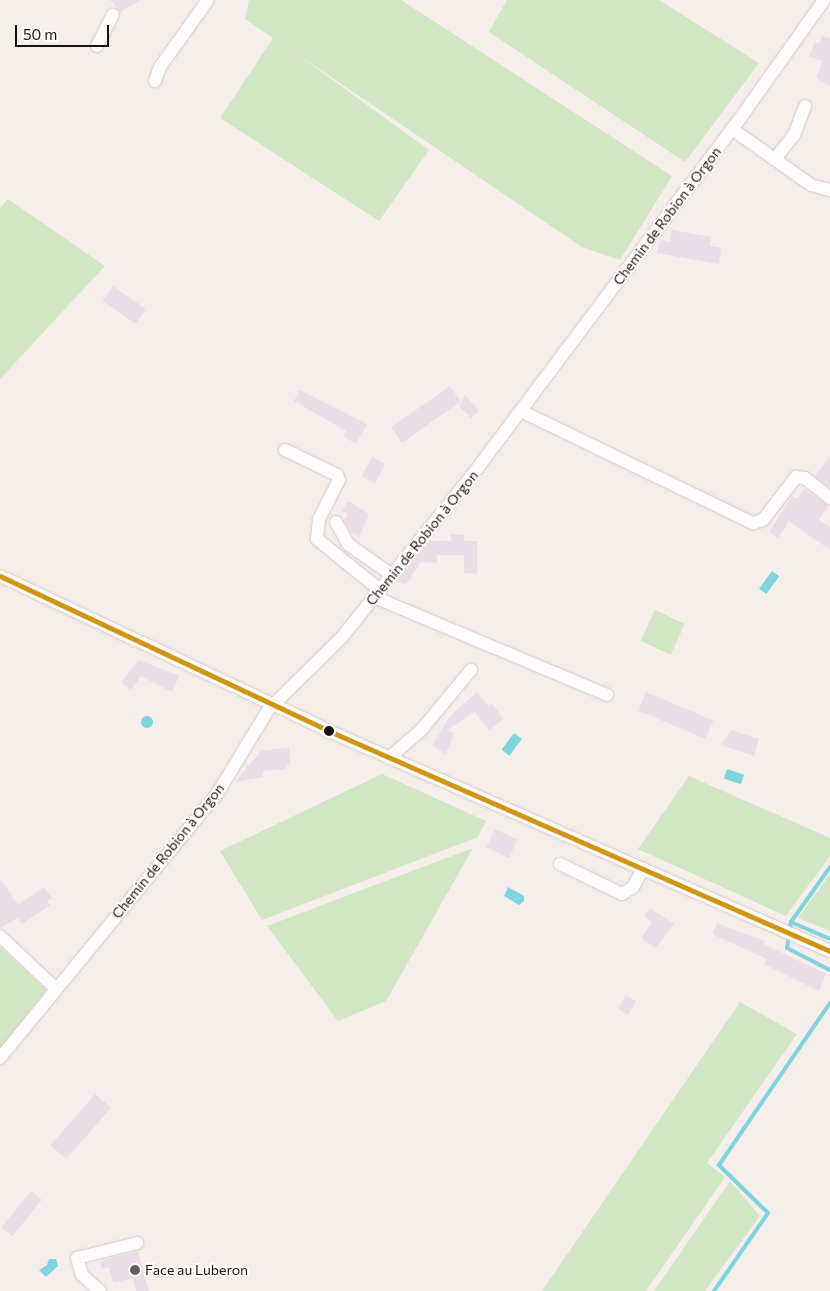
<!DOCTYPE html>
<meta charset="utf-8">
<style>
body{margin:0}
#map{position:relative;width:830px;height:1291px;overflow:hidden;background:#f6eeea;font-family:Commissioner,sans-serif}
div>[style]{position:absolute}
.green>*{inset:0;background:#d2e5c5;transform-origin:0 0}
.water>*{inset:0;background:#7ed5dd;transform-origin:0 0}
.round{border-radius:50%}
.stream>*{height:4px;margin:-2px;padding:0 2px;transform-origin:2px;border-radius:2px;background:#7ed5dd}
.building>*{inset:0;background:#eadde8;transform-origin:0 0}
.roads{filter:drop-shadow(0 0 1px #d2c8c3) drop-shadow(0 0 1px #d2c8c3)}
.minor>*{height:12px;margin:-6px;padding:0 6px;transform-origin:6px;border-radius:6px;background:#fefcfc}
.bus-1>*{height:5px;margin:-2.5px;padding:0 2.5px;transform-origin:2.5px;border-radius:2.5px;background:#cf9612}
.dots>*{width:14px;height:14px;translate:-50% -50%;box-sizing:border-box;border:2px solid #fff;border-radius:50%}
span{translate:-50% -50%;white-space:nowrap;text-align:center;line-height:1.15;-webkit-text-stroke:4px #fff;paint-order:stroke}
.street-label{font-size:14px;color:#1c100b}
.poi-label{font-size:14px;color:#1c100b}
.left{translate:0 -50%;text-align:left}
.scale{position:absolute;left:15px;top:25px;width:94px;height:22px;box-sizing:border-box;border:2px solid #1c100b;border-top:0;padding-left:6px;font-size:15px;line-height:18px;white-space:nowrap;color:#1c100b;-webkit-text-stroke:4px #fff;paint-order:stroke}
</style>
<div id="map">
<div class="green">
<i style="clip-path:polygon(249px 0,401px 0,672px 176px,620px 260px,582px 247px,297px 54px,429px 150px,379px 221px,220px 118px,273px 38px,245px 19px)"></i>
<i style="clip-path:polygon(507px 0,659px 0,759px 63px,685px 162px,489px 32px)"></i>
<i style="clip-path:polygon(8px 199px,105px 266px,0 379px,0 208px)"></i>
<i style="left:655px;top:610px;width:33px;height:34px;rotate:25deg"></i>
<i style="clip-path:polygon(382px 774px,486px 821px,478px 837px,262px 920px,220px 851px)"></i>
<i style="clip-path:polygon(689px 776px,830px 838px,830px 856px,786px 916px,638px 849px)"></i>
<i style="clip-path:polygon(473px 848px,386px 1001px,338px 1021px,267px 926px)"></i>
<i style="clip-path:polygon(830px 874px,830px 931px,798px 918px)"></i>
<i style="clip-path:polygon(0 947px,46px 990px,0 1049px)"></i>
<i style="clip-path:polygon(740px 1002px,797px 1034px,707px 1163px,725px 1177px,646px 1291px,542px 1291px)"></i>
<i style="clip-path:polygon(730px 1181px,760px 1216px,705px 1291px,654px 1291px)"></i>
</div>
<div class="water">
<i style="left:772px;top:571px;width:9px;height:22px;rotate:36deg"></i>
<i class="round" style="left:141px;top:716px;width:12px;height:12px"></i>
<i style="left:514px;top:733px;width:10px;height:21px;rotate:37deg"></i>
<i style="left:727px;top:769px;width:18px;height:10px;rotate:19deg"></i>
<i style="clip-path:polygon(508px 887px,524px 896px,524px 901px,519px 905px,504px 896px)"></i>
<i style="clip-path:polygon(49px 1259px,56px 1259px,58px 1266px,46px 1277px,39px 1270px,47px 1265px)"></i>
</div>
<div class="stream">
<i style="left:791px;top:922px;width:43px;rotate:23.6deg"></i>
<i style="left:790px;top:930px;width:8px;rotate:-83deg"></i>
<i style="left:791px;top:922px;width:67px;rotate:-54.7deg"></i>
<i style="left:789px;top:936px;width:12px;rotate:99deg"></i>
<i style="left:787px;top:948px;width:48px;rotate:27.1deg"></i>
<i style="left:714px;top:1291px;width:95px;rotate:-55.3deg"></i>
<i style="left:768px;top:1213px;width:69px;rotate:-135.6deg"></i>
<i style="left:719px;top:1165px;width:196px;rotate:-55.6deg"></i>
</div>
<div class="building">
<i style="clip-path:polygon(111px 0,140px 0,120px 12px)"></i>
<i style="clip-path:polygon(822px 36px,830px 38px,830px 86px,816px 78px,823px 61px,809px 57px,815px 42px,820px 43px)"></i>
<i style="clip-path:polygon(672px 230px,711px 237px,710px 246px,721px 248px,719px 264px,656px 253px,661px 240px,670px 242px)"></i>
<i style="left:113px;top:286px;width:40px;height:18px;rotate:35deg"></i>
<i style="left:450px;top:386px;width:19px;height:72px;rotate:55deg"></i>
<i style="clip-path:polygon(300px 390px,367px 424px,356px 444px,343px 436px,346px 431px,294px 401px)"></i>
<i style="clip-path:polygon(465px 395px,479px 411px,471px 418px,459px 406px)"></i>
<i style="clip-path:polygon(830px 456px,830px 488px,815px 476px)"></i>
<i style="left:372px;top:457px;width:15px;height:22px;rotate:28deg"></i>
<i style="clip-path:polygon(804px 489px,828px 506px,819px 520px,830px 527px,830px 550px,789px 521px,778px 538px,769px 532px,792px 496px,797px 499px)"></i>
<i style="clip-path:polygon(348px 501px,369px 514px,359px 537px,351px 532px,344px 520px,348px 514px,342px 511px)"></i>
<i style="clip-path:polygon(451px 534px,464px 535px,464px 541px,477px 541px,477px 574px,464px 573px,464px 555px,437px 555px,437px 563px,421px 562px,406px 585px,397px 581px,430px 541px,451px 541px)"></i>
<i style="clip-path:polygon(139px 660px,179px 676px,172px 692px,141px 676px,131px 690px,121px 682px)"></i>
<i style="clip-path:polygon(477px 692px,488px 706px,492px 703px,503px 719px,489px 730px,475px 712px,447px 730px,454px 734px,446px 754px,432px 746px,449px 717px)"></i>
<i style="left:646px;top:692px;width:73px;height:20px;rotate:23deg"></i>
<i style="clip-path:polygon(731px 730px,759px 739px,754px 756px,721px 745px)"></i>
<i style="clip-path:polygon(289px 747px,290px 764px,286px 765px,286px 769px,263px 771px,263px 777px,235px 782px,261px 751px)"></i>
<i style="left:495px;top:829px;width:25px;height:20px;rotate:26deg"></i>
<i style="clip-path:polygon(0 878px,18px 905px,44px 887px,52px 898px,47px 901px,50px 905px,22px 924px,18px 918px,0 928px)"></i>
<i style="clip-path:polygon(650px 908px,674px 924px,656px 948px,641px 938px,652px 922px,644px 916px)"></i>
<i style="clip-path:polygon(717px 923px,765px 941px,764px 944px,826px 974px,819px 991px,764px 964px,767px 959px,712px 934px)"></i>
<i style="left:626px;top:995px;width:12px;height:16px;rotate:31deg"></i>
<i style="left:95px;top:1094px;width:21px;height:68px;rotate:41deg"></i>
<i style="left:31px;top:1191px;width:14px;height:47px;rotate:39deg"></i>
<i style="clip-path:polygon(138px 1251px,149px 1291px,136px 1291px,133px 1278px,113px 1283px,109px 1267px,102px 1269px,100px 1261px)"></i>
</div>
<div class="roads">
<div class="minor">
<i style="left:97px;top:46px;width:35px;rotate:-63deg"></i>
<i style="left:155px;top:81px;width:15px;rotate:-70deg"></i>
<i style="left:160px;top:67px;width:82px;rotate:-54.4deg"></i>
<i style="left:732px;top:129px;width:97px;rotate:35.3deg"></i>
<i style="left:811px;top:185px;width:20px;rotate:15deg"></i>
<i style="left:775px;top:159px;width:31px;rotate:-52deg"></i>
<i style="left:794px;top:135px;width:31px;rotate:-69deg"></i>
<i style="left:521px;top:411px;width:258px;rotate:25.8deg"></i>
<i style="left:753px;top:523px;width:10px;rotate:-17deg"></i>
<i style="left:763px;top:520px;width:54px;rotate:-52.5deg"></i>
<i style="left:796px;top:477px;width:9px;rotate:6deg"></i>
<i style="left:805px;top:478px;width:32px;rotate:39deg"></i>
<i style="left:285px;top:450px;width:58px;rotate:25.7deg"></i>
<i style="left:337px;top:475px;width:5px;rotate:68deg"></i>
<i style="left:339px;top:480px;width:44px;rotate:117.1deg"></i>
<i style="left:319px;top:519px;width:20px;rotate:96deg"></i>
<i style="left:317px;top:539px;width:81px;rotate:39deg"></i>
<i style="left:336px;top:522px;width:25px;rotate:61deg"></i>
<i style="left:348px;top:544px;width:54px;rotate:35.2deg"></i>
<i style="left:0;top:576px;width:364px;rotate:25.2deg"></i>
<i style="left:329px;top:731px;width:547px;rotate:23.71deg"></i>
<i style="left:374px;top:597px;width:253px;rotate:22.8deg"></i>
<i style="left:389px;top:758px;width:44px;rotate:-41.3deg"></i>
<i style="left:422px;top:729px;width:77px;rotate:-50.3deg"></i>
<i style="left:560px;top:864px;width:69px;rotate:25.8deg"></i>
<i style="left:622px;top:894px;width:13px;rotate:-32deg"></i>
<i style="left:633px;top:887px;width:21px;rotate:-61deg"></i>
<i style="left:0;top:936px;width:77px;rotate:43.4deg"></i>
<i style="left:0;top:1058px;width:342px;rotate:-50.6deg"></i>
<i style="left:217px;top:794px;width:98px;rotate:-58.7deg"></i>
<i style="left:268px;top:710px;width:104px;rotate:-44.6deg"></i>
<i style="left:342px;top:637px;width:204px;rotate:-51.2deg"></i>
<i style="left:470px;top:478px;width:451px;rotate:-53.1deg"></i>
<i style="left:741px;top:117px;width:143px;rotate:-54.6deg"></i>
<i style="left:100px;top:1291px;width:24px;rotate:-138deg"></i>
<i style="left:82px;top:1275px;width:18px;rotate:-106deg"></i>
<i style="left:77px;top:1258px;width:62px;rotate:-14deg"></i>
</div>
</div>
<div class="bus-1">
<i style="left:0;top:576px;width:364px;rotate:25.2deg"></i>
<i style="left:329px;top:731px;width:547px;rotate:23.71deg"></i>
</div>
<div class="dots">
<i style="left:329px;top:731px;background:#1c100b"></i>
<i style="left:135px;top:1270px;background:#685e59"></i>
</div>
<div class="street-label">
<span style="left:667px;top:216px;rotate:-53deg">Chemin de Robion à Orgon</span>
<span style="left:422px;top:538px;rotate:-51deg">Chemin de Robion à Orgon</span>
<span style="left:168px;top:851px;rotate:-51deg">Chemin de Robion à Orgon</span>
</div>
<div class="poi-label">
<span class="left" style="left:145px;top:1270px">Face au Luberon</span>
</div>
<div class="scale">50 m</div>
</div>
